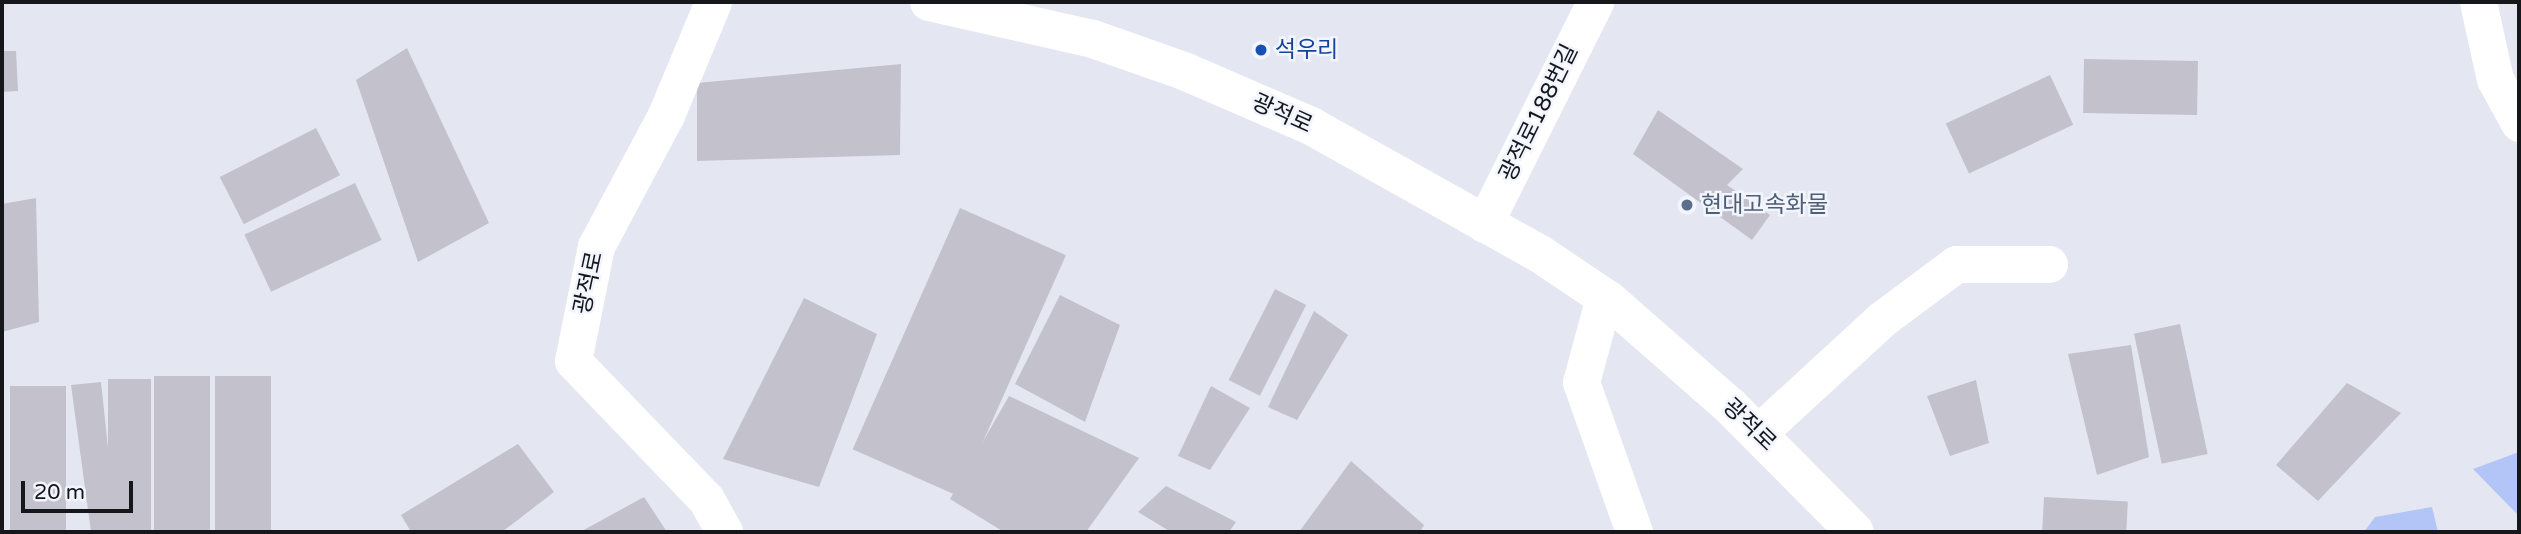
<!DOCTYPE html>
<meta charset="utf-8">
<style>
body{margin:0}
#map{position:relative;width:2521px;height:534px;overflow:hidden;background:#e4e7f2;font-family:"Varela Round","Noto Sans KR",sans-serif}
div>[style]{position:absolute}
.green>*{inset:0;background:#b3c4f6}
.building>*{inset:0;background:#c3c1cb;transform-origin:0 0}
.minor>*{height:37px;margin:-18.5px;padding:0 18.5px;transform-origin:18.5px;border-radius:18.5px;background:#fff}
.major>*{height:38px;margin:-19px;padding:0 19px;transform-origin:19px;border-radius:19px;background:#fff}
.dots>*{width:19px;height:19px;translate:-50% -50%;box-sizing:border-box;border:4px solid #f2f5fd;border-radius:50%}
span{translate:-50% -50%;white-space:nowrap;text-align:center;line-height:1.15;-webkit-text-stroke:5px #f2f5fd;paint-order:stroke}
.transit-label{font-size:23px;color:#164399}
.left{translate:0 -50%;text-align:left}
.street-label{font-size:23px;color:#16171b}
.service-label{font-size:23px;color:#4e5e75}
.frame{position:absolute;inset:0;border:4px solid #16171b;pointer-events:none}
.scale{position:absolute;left:21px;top:481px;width:112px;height:32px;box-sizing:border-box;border:4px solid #16171b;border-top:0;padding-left:9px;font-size:21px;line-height:24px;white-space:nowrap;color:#16171b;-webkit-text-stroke:5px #f2f5fd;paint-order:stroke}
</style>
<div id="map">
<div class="green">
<i style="clip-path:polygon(2519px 452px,2519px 516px,2473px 469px)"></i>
<i style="clip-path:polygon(2432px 507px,2438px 532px,2364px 532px,2375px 517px)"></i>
</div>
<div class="building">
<i style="clip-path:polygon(407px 48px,489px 223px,418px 262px,356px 80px)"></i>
<i style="clip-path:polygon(2px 51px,16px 51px,18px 91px,2px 92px)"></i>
<i style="left:2198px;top:61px;width:54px;height:114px;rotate:91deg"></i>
<i style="clip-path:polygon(901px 64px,900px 155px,697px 161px,697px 83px)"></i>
<i style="left:2050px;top:75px;width:55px;height:115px;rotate:65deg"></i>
<i style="clip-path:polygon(1658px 110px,1743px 169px,1727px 185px,1770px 215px,1752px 240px,1633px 154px)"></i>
<i style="left:316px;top:128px;width:53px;height:108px;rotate:63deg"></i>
<i style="left:355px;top:183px;width:63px;height:122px;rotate:65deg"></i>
<i style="clip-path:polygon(36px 198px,39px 322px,2px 332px,2px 204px)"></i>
<i style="left:960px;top:208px;width:116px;height:264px;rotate:24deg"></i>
<i style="left:1275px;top:289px;width:35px;height:102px;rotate:27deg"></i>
<i style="clip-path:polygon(1060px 295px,1120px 325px,1085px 422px,1015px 384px)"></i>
<i style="clip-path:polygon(804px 298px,877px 334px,819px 487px,723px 459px)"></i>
<i style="clip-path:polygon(1314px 311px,1348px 335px,1297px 420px,1268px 407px)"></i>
<i style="left:2180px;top:324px;width:133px;height:47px;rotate:78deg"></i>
<i style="clip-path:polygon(2131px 345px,2149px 457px,2097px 475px,2068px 354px)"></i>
<i style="left:154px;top:376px;width:56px;height:157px"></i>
<i style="left:215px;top:376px;width:56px;height:157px"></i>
<i style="left:108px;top:379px;width:43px;height:154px"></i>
<i style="clip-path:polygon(1976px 380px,1989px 443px,1950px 456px,1927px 396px)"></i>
<i style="clip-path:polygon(101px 382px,117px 532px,91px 532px,71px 385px)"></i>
<i style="clip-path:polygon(2347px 383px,2401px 413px,2318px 501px,2276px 465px)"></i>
<i style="left:10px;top:386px;width:56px;height:147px"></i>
<i style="clip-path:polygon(1211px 386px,1250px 408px,1210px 470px,1178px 456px)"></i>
<i style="clip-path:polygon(1009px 396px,1139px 458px,1086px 532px,1004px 532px,950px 499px)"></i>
<i style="clip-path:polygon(518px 444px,554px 492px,502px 532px,411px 532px,401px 515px)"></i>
<i style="clip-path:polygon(1351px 461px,1424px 525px,1420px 532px,1299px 532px)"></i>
<i style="clip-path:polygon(1166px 486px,1236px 522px,1229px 532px,1171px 532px,1138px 512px)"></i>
<i style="clip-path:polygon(644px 497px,667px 532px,580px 532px)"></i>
<i style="left:2044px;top:497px;width:84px;height:35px;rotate:3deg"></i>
</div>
<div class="minor">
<i style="left:713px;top:2px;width:122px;rotate:112.6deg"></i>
<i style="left:666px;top:115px;width:149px;rotate:118.1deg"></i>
<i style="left:596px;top:246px;width:117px;rotate:101.3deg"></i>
<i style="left:573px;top:361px;width:192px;rotate:46.1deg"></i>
<i style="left:706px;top:499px;width:38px;rotate:61deg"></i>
<i style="left:2478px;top:2px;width:79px;rotate:77.6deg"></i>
<i style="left:2495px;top:79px;width:50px;rotate:61.4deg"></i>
<i style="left:1484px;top:224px;width:248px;rotate:-63.4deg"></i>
<i style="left:1604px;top:297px;width:88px;rotate:105.1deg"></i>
<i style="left:1581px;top:382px;width:159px;rotate:70.5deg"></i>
<i style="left:1758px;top:433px;width:168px;rotate:-42.6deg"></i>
<i style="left:1882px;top:319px;width:92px;rotate:-36.6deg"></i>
<i style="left:1956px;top:264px;width:93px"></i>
</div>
<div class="major">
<i style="left:929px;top:2px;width:168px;rotate:12.7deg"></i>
<i style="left:1093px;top:39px;width:96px;rotate:19.4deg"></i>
<i style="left:1184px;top:71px;width:138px;rotate:23.4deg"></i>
<i style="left:1311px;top:126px;width:262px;rotate:29.2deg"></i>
<i style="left:1540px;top:254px;width:84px;rotate:33.9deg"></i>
<i style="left:1610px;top:301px;width:159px;rotate:41.2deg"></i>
<i style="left:1730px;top:406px;width:177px;rotate:45.2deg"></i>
</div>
<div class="dots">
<i style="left:1261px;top:50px;background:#1a4fb4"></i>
<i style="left:1687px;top:205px;background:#5c6f8a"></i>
</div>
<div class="transit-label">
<span class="left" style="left:1275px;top:50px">석우리</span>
</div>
<div class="street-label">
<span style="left:1539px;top:113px;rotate:-64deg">광적로188번길</span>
<span style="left:1282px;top:114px;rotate:24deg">광적로</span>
<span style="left:589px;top:283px;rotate:-78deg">광적로</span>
<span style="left:1749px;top:425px;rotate:44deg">광적로</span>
</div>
<div class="service-label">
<span class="left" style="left:1701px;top:205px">현대고속화물</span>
</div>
<div class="frame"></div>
<div class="scale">20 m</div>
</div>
